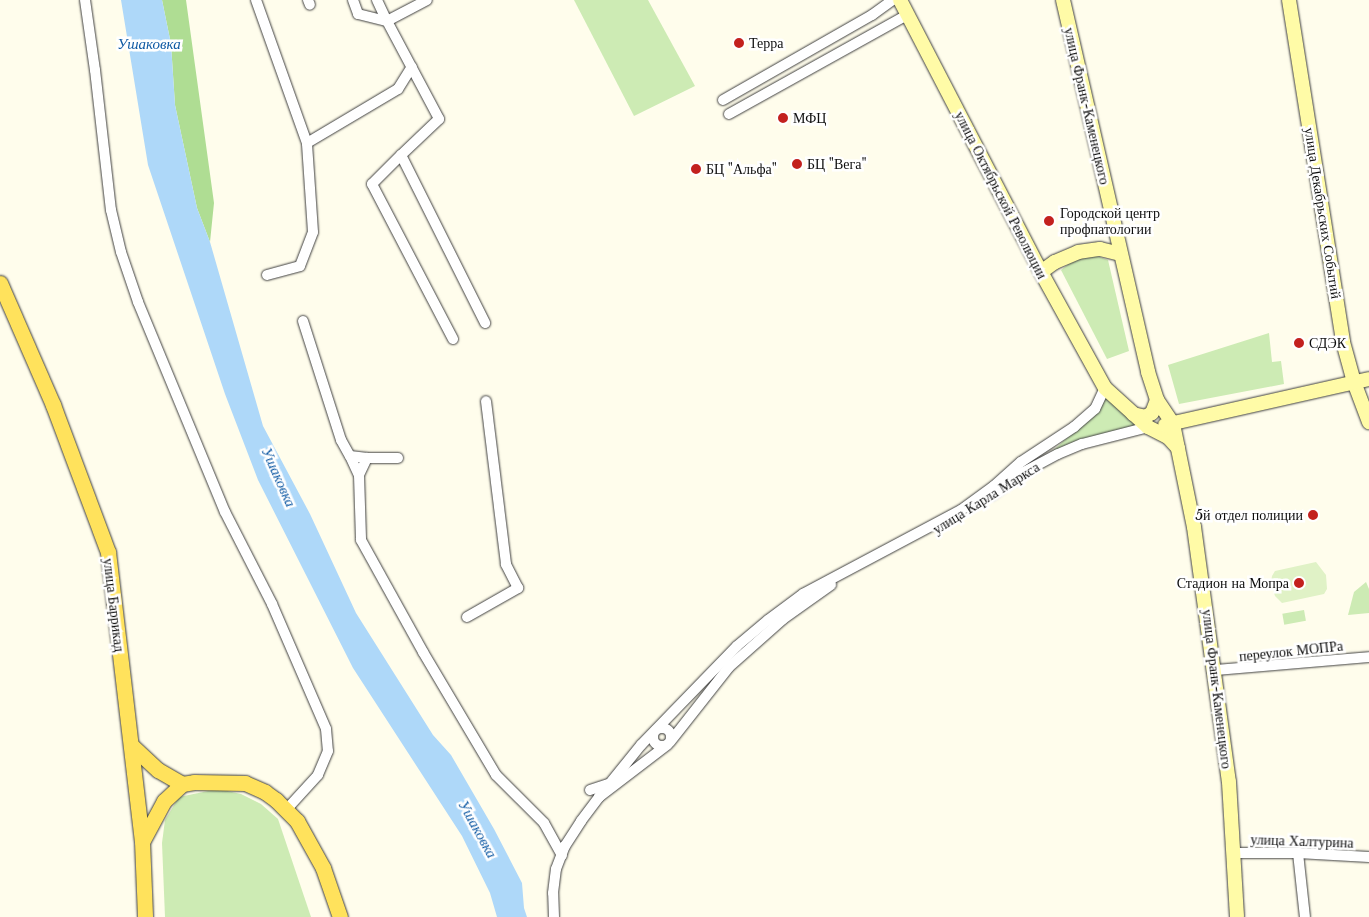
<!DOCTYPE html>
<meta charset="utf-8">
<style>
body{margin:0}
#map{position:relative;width:1369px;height:917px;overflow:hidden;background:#fffdec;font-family:"Libre Baskerville",serif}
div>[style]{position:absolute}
.green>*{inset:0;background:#cdebb4;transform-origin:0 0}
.forest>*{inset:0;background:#afdd93}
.pitch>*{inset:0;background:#e0f2c6}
.water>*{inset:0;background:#aed8f9}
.roads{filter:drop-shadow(0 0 1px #404040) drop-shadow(0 0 1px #404040)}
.street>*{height:10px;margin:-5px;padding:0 5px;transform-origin:5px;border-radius:5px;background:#fff}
.street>.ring{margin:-5px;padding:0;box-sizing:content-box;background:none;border:10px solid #fff;border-radius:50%}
.secondary>*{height:14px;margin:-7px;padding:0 7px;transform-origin:7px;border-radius:7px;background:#fffba7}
.primary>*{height:15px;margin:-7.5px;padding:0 7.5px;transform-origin:7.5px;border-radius:7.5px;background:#ffe25c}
.dots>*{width:14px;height:14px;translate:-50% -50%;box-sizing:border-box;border:2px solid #fff;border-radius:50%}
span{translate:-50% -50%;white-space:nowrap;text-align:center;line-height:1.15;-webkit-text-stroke:5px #fff;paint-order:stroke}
.poi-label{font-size:14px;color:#0d0d0d}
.left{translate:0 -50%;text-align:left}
.right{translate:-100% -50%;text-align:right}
.street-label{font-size:14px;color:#0d0d0d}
.water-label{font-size:15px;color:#105aa4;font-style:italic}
</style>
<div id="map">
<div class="green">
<i style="clip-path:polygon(574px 0,648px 0,695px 86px,634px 116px)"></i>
<i style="clip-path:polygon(1083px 256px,1097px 256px,1108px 260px,1129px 351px,1107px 359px,1061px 270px,1070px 263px)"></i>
<i style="clip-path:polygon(1269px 333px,1272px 362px,1281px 361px,1284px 384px,1179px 404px,1168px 365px)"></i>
<i style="clip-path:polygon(1105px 394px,1139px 426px,1048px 455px,1097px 411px)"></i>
<i style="clip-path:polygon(1366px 582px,1369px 589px,1369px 613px,1348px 615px,1354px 592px)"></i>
<i style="left:1304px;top:610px;width:11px;height:22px;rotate:80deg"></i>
<i style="clip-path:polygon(218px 789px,241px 794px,261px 804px,278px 819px,311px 917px,165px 917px,162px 843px,165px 820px,179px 797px)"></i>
</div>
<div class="forest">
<i style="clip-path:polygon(162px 0,186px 0,214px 203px,210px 242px,197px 208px,175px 105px,171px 44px)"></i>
</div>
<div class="pitch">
<i style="clip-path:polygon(1316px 562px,1326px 575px,1327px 589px,1324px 594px,1282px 603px,1275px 596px,1271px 583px,1272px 576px,1275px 571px)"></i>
</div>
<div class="water">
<i style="clip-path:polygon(121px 0,162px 0,171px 44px,175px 105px,197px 208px,210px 242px,263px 426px,310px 514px,356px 613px,433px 735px,451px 755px,494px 829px,522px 883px,524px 908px,527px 917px,497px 917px,490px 893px,462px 836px,353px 668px,258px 480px,225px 394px,148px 165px)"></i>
</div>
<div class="roads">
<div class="street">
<i style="left:85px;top:0;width:71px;rotate:81.9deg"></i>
<i style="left:95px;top:70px;width:141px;rotate:83.5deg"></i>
<i style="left:111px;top:210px;width:43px;rotate:76.6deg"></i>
<i style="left:121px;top:252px;width:53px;rotate:71.2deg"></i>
<i style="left:138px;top:302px;width:227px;rotate:67.5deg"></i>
<i style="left:225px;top:512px;width:103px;rotate:62.9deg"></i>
<i style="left:272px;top:604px;width:136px;rotate:66.6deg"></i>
<i style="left:326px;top:729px;width:22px;rotate:85deg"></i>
<i style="left:328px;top:751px;width:26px;rotate:113deg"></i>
<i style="left:318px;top:775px;width:47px;rotate:132.4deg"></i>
<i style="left:256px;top:0;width:152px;rotate:70.4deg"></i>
<i style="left:307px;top:143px;width:106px;rotate:-30.7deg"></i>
<i style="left:398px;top:89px;width:26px;rotate:-58deg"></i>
<i style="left:308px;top:0;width:5px;rotate:68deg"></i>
<i style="left:353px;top:0;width:15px;rotate:70deg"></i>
<i style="left:358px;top:14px;width:30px;rotate:14deg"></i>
<i style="left:387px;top:21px;width:111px;rotate:62deg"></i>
<i style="left:439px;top:119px;width:52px;rotate:136.5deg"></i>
<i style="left:401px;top:155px;width:188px;rotate:63.4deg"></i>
<i style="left:377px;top:0;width:23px;rotate:65deg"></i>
<i style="left:387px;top:21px;width:45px;rotate:-27.7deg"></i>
<i style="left:723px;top:100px;width:172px;rotate:-29.7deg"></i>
<i style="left:872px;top:15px;width:26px;rotate:-36deg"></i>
<i style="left:729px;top:114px;width:204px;rotate:-29.1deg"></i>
<i style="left:401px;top:155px;width:41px;rotate:135deg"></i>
<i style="left:372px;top:184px;width:175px;rotate:62.4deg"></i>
<i style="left:267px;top:275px;width:34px;rotate:-15deg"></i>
<i style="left:300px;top:266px;width:36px;rotate:-69deg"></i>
<i style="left:313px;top:232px;width:89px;rotate:-93.9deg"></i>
<i style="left:303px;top:321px;width:125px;rotate:72.3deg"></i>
<i style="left:341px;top:440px;width:18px;rotate:61deg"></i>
<i style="left:367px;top:458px;width:31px"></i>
<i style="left:359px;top:475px;width:19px;rotate:-65deg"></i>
<i style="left:367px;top:458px;width:17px;rotate:-173deg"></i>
<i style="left:350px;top:456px;width:21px;rotate:65deg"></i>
<i style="left:359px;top:475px;width:65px;rotate:88.2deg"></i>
<i style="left:361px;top:540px;width:128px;rotate:61deg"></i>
<i style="left:423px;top:652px;width:143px;rotate:59.3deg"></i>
<i style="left:496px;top:775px;width:68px;rotate:45deg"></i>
<i style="left:544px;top:823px;width:37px;rotate:61deg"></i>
<i style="left:992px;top:495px;width:39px;rotate:-36deg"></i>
<i style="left:1024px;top:472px;width:38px;rotate:-28deg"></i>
<i style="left:1058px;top:454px;width:26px;rotate:-23deg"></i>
<i style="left:1082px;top:444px;width:68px;rotate:-14.4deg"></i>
<i style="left:467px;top:617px;width:59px;rotate:-29.6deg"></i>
<i style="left:518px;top:588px;width:27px;rotate:-117deg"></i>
<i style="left:506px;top:564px;width:164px;rotate:-97deg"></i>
<i style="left:1215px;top:670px;width:155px;rotate:-4.8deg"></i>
<i class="ring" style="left:653px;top:728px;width:8px;height:8px"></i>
<i style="left:670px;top:742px;width:95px;rotate:-51.8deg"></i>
<i style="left:729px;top:667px;width:72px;rotate:-41.6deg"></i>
<i style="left:783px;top:619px;width:59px;rotate:-35.3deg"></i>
<i style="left:590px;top:790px;width:20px;rotate:-18deg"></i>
<i style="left:599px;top:797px;width:67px;rotate:-51.1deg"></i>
<i style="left:641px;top:745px;width:138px;rotate:-45.9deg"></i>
<i style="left:737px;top:646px;width:40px;rotate:-40deg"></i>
<i style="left:768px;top:620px;width:44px;rotate:-36.6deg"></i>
<i style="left:803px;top:594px;width:179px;rotate:-28deg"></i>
<i style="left:961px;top:510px;width:41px;rotate:-36deg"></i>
<i style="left:994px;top:486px;width:36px;rotate:-42deg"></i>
<i style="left:1021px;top:462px;width:64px;rotate:-33.4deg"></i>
<i style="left:1074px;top:427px;width:28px;rotate:-41deg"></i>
<i style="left:1095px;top:409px;width:23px;rotate:-65deg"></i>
<i style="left:1234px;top:853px;width:64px"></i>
<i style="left:1298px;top:853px;width:71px;rotate:3.2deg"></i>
<i style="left:1298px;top:853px;width:64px;rotate:83.8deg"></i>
<i style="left:554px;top:917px;width:24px;rotate:-92deg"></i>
<i style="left:553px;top:893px;width:24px;rotate:-83deg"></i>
<i style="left:556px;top:869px;width:25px;rotate:-69deg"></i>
<i style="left:565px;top:846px;width:30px;rotate:-57deg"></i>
<i style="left:581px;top:821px;width:30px;rotate:-53deg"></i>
<i style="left:599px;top:797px;width:86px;rotate:-37.4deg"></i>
</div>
<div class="secondary">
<i style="left:900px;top:0;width:306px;rotate:62.6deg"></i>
<i style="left:1041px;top:272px;width:132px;rotate:61.1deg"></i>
<i style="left:1105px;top:388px;width:58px;rotate:42.2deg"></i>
<i style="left:1148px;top:427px;width:22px;rotate:27deg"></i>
<i style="left:1168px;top:437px;width:15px;rotate:48deg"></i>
<i style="left:1063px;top:0;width:382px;rotate:77.1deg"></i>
<i style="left:1148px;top:372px;width:29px;rotate:72deg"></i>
<i style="left:1157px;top:400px;width:29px;rotate:56deg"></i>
<i style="left:1173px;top:424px;width:105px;rotate:78.5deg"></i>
<i style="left:1194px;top:527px;width:257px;rotate:82.2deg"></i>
<i style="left:1229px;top:782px;width:135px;rotate:86.6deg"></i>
<i style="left:1289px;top:0;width:346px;rotate:81deg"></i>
<i style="left:1343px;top:342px;width:41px;rotate:74.6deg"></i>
<i style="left:1354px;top:382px;width:43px;rotate:69.4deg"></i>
<i style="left:1041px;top:272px;width:17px;rotate:-36deg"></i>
<i style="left:1055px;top:262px;width:25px;rotate:-23deg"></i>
<i style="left:1078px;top:252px;width:22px;rotate:-8deg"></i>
<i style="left:1100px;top:249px;width:21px;rotate:14deg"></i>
<i style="left:1133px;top:414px;width:12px;rotate:14deg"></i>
<i style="left:1145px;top:417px;width:8px;rotate:-30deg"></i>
<i style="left:1152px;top:413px;width:14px;rotate:-69deg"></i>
<i style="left:1165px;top:425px;width:209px;rotate:-12.7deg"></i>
</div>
<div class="primary">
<i style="left:0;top:283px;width:133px;rotate:66.5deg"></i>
<i style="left:53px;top:405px;width:157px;rotate:69.5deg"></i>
<i style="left:108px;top:552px;width:291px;rotate:83.3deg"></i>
<i style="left:142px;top:841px;width:76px;rotate:87.7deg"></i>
<i style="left:131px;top:745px;width:37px;rotate:43deg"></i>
<i style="left:158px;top:770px;width:28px;rotate:30deg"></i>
<i style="left:143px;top:840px;width:44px;rotate:-61.7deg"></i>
<i style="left:164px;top:801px;width:25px;rotate:-43deg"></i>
<i style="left:182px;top:784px;width:12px;rotate:-9deg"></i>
<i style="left:194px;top:782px;width:51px;rotate:1.1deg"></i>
<i style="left:245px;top:783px;width:22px;rotate:24deg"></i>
<i style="left:265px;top:792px;width:14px;rotate:36deg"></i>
<i style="left:276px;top:800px;width:30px;rotate:45deg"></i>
<i style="left:297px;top:821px;width:54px;rotate:61deg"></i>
<i style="left:323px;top:868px;width:52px;rotate:70.9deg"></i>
</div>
</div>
<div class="dots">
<i style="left:739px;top:43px;background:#c3211e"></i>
<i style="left:783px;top:118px;background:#c3211e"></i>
<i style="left:797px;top:164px;background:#c3211e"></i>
<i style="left:696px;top:169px;background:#c3211e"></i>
<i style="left:1049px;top:221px;background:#c3211e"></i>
<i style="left:1299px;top:343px;background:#c3211e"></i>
<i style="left:1313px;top:515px;background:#c3211e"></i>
<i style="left:1299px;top:583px;background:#c3211e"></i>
</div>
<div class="poi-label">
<span class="left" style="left:749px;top:43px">Терра</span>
<span class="left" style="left:793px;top:118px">МФЦ</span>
<span class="left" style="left:807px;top:164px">БЦ "Вега"</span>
<span class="left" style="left:706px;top:169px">БЦ "Альфа"</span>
<span class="left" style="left:1060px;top:221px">Городской центр<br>профпатологии</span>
<span class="left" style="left:1309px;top:343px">СДЭК</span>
<span class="right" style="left:1303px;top:515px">5й отдел полиции</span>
<span class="right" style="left:1289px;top:583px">Стадион на Мопра</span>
</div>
<div class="street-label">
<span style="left:1087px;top:106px;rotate:77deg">улица Франк-Каменецкого</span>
<span style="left:1001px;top:195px;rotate:63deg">улица Октябрьской Революции</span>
<span style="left:1323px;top:213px;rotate:81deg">улица Декабрьских Событий</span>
<span style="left:986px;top:498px;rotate:-32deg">улица Карла Маркса</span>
<span style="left:114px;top:605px;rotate:83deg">улица Баррикад</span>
<span style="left:1291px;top:651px;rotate:-6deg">переулок МОПРа</span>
<span style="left:1217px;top:689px;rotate:83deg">улица Франк-Каменецкого</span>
<span style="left:1302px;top:841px;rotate:2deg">улица Халтурина</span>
</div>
<div class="water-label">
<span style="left:149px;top:44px">Ушаковка</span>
<span style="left:279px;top:477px;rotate:66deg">Ушаковка</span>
<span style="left:478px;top:829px;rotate:61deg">Ушаковка</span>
</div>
</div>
